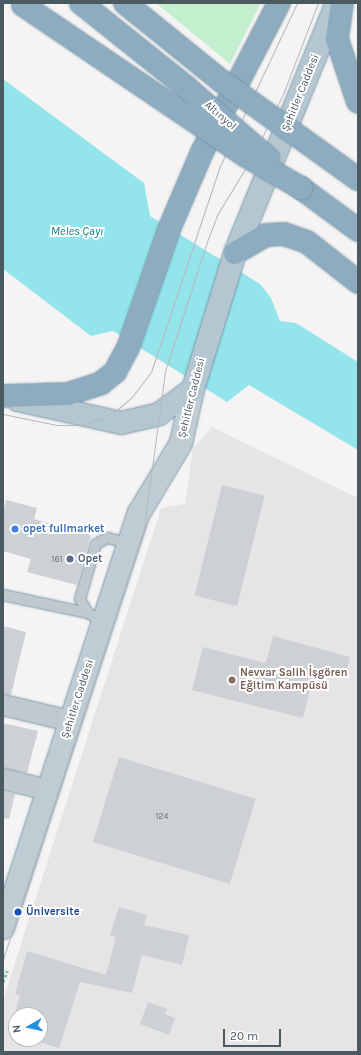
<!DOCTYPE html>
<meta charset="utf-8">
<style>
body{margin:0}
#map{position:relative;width:361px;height:1055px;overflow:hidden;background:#f5f3f3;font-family:Karla,sans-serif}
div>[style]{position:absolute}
.education>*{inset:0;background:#e6e4e5}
.green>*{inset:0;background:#c4efcf}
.water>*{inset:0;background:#93e5eb}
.building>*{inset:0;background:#cdd1d5;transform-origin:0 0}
.path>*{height:2.5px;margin-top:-1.25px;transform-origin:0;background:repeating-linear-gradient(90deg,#7dcd9a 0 3px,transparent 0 5px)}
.roads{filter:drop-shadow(0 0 1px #7897ab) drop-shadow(0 0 1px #7897ab)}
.lane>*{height:10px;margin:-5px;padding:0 5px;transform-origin:5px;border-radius:5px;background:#bfc9ce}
.street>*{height:20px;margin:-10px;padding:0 10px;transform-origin:10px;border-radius:10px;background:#bfc9ce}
.secondary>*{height:22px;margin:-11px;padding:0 11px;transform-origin:11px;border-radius:11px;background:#c0ccd3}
.primary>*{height:22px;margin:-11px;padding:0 11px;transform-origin:11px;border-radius:11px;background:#b4c6d0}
.highway>*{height:22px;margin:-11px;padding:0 11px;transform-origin:11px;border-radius:11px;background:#8dacbf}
.tram>*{height:1px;margin:-0.5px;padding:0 0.5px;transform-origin:0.5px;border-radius:0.5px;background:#b5b9bd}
.bridges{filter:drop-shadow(0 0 1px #7897ab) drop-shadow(0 0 1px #7897ab)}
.highway-bridge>*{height:22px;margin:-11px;padding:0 11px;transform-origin:11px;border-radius:11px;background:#8dacbf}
.dots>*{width:11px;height:11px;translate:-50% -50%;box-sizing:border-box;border:2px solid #fff;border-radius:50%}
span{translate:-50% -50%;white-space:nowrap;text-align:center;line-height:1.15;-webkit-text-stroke:4px #fff;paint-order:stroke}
.number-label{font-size:9px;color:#6c777d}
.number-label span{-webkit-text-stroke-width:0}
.street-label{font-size:11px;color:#4b5960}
.shop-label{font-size:11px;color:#366cbe;font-weight:700}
.left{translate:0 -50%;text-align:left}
.service-label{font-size:11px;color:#4e5e75;font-weight:700}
.education-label{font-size:11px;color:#785e54;font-weight:700}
.transit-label{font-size:11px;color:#164399;font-weight:700}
.water-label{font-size:12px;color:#107e86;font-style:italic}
.frame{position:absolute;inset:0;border:4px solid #4b5960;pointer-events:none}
.north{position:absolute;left:8px;top:1007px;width:40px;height:40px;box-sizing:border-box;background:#fff;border:1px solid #b7bdbf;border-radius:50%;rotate:261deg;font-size:11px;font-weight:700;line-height:16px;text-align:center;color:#4b5960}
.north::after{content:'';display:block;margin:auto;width:14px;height:18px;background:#2090e1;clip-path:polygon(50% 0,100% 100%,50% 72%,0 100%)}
.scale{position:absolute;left:223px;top:1029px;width:58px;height:18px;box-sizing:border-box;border:2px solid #4b5960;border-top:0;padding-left:5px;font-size:12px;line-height:14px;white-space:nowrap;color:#4b5960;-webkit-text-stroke:3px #fff;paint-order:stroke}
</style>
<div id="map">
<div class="education">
<i style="clip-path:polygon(evenodd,212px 427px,358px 498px,358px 1052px,3px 1052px,3px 1000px,161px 508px,185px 504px,193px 448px,212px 427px,16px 1015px,40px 1015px,40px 1039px,16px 1039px,16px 1015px)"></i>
</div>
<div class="green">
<i style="clip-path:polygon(156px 3px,261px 3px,230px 64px)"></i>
</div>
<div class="water">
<i style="clip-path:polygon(3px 79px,144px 183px,150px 216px,260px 284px,271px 298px,280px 321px,296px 323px,358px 362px,358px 450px,249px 385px,227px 402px,113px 331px,91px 336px,3px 269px)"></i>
</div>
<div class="building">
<i style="left:222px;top:485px;width:44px;height:114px;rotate:14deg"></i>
<i style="clip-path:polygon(6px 500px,37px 508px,34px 519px,91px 535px,77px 585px,27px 572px,31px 559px,3px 551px,3px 512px)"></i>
<i style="clip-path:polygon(3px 626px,26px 632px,11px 695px,3px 694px)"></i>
<i style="clip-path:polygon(273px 636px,350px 657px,345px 677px,315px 669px,303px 718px,192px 690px,203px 647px,266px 663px)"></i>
<i style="clip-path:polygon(3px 723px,38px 731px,27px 773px,3px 768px)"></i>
<i style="left:119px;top:757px;width:143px;height:89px;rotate:17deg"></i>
<i style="clip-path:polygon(3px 791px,15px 794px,9px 819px,3px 818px)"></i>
<i style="clip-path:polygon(119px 907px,147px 915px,144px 925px,189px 935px,182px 965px,142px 955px,132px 993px,80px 982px,59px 1048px,38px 1042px,42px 1029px,40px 1015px,16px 1015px,16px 1022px,13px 1021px,20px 995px,15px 994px,27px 951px,106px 975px,116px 937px,110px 935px)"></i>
<i style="clip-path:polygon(148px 1002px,167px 1009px,165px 1014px,175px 1018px,169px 1035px,140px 1024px)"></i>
</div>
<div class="path">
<i style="left:3px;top:982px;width:12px;rotate:-70deg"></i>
</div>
<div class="roads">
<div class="lane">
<i style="left:3px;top:595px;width:87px;rotate:12deg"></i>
<i style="left:103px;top:622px;width:17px;rotate:-149deg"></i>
<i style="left:88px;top:613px;width:16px;rotate:-120deg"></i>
<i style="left:80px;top:599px;width:57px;rotate:-73.8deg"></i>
<i style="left:96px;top:544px;width:13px;rotate:-27deg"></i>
<i style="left:108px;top:538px;width:23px;rotate:15deg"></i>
</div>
<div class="street">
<i style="left:3px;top:705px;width:69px;rotate:13.4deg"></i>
<i style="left:3px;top:779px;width:46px;rotate:13.7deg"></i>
</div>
<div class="secondary">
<i style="left:3px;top:928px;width:437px;rotate:-71.9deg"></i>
<i style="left:139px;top:513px;width:82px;rotate:-59deg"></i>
<i style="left:181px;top:443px;width:55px;rotate:-77.5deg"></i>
</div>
<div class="primary">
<i style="left:18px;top:400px;width:106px;rotate:12.6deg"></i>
<i style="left:121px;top:423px;width:39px;rotate:-13deg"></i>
<i style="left:159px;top:414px;width:42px;rotate:-36.3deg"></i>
<i style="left:193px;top:389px;width:142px;rotate:-72.8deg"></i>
<i style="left:235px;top:253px;width:270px;rotate:-67.8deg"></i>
</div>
<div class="highway">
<i style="left:342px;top:3px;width:36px;rotate:98deg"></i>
<i style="left:337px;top:39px;width:66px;rotate:71.6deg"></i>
<i style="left:301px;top:188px;width:71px;rotate:36.4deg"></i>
<i style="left:235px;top:253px;width:36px;rotate:-30deg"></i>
<i style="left:266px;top:235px;width:18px;rotate:-3deg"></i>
<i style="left:284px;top:234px;width:24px;rotate:19deg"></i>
<i style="left:307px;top:242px;width:65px;rotate:38.1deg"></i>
<i style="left:3px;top:396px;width:65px;rotate:-1.8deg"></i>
<i style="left:68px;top:394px;width:35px;rotate:-18deg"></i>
<i style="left:101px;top:383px;width:18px;rotate:-38deg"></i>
<i style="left:115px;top:372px;width:27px;rotate:-62deg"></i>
<i style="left:128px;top:348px;width:128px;rotate:-70.9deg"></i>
<i style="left:170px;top:227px;width:82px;rotate:-66.9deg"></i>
<i style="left:202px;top:152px;width:168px;rotate:-62.7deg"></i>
</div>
</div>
<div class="tram">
<i style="left:3px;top:414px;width:55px;rotate:11.5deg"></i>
<i style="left:57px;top:425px;width:24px"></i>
<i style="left:81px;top:425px;width:20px;rotate:-18deg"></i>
<i style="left:100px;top:419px;width:21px;rotate:-29deg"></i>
<i style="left:118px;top:409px;width:18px;rotate:-41deg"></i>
<i style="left:132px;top:397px;width:31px;rotate:-53deg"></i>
<i style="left:151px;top:372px;width:217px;rotate:-71.5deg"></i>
<i style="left:220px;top:166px;width:180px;rotate:-64.7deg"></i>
<i style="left:3px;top:959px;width:454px;rotate:-71.9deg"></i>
<i style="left:144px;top:527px;width:157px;rotate:-82.3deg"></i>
<i style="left:165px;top:371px;width:139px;rotate:-72deg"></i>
<i style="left:208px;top:239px;width:26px;rotate:-69deg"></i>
<i style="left:217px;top:215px;width:69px;rotate:-58.6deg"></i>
<i style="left:253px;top:156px;width:69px;rotate:-64.2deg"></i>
<i style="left:283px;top:94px;width:97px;rotate:-69deg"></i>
</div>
<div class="bridges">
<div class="highway-bridge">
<i style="left:81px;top:3px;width:133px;rotate:38.6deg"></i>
<i style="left:185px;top:86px;width:110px;rotate:40.9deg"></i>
<i style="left:125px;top:3px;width:122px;rotate:39deg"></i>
<i style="left:220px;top:80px;width:170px;rotate:35.7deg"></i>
<i style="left:23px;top:5px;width:269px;rotate:34.1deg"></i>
<i style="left:246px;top:156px;width:64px;rotate:30.2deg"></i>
</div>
</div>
<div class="dots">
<i style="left:15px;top:529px;background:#3f7fe0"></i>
<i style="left:70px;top:559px;background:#5c6f8a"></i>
<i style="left:232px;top:680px;background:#8d6e63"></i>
<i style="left:18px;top:912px;background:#1a4fb4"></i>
</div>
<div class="number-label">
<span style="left:57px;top:559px">161</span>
<span style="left:162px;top:816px">124</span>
</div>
<div class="street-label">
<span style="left:301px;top:93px;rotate:-68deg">Şehitler Caddesi</span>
<span style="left:220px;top:116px;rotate:41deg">Altınyol</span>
<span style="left:192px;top:398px;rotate:-76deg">Şehitler Caddesi</span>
<span style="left:78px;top:699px;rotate:-72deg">Şehitler Caddesi</span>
</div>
<div class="shop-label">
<span class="left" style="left:23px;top:529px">opet fullmarket</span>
</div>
<div class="service-label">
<span class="left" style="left:78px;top:559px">Opet</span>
</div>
<div class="education-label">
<span class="left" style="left:240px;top:680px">Nevvar Salih İşgören<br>Eğitim Kampüsü</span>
</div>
<div class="transit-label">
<span class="left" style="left:26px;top:912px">Üniversite</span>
</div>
<div class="water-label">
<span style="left:77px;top:232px">Meles Çayı</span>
</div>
<div class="frame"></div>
<div class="north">N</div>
<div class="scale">20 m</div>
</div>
